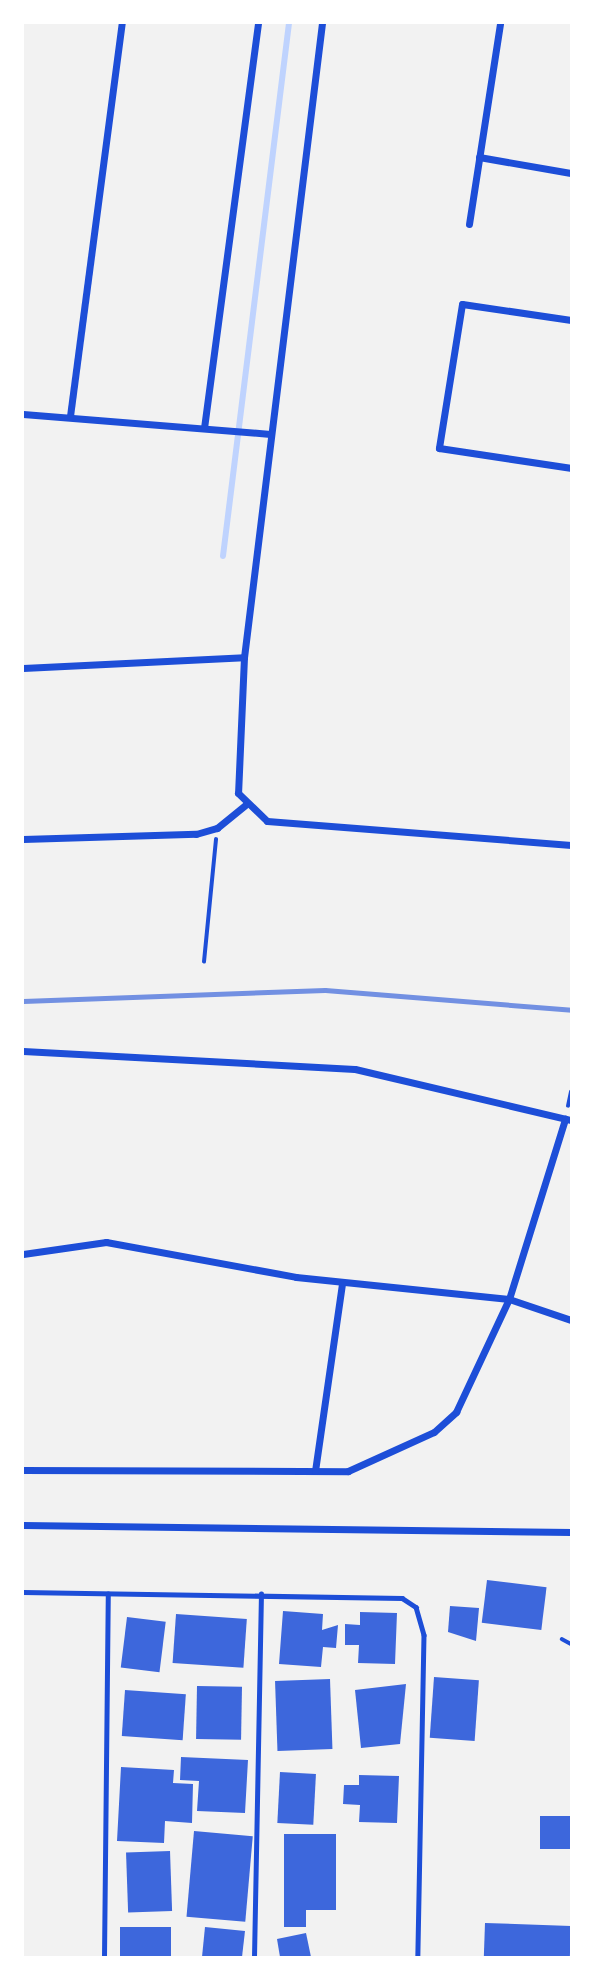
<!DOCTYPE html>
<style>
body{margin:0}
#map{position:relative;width:594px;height:1980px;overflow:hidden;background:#f2f2f2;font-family:"Open Sans",sans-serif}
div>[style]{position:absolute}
.stream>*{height:6px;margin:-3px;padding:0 3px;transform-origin:3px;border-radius:3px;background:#bfd3fe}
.building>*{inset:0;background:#3d67dc;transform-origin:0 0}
.path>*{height:3.5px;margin:-1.75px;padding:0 1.75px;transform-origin:1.75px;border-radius:1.75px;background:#1d4ed8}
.service>*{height:4.5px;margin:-2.25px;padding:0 2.25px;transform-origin:2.25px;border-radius:2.25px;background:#1d4ed8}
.minor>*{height:7px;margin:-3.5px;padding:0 3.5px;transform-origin:3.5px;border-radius:3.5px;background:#1d4ed8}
.rail>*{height:5px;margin:-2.5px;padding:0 2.5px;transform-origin:2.5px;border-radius:2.5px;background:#7290e2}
span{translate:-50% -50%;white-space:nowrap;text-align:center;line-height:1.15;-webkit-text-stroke:7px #fff;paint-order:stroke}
.frame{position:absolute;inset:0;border:24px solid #fff;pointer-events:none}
</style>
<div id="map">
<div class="stream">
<i style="left:223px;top:556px;width:537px;rotate:-82.94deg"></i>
</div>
<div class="building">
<i style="left:487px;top:1580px;width:60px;height:43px;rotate:7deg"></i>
<i style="clip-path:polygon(450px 1606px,479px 1608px,476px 1641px,448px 1632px)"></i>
<i style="clip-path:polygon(283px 1611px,323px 1614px,322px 1630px,338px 1625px,336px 1648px,323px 1647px,321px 1667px,279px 1664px)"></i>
<i style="clip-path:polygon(360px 1612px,397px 1613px,395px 1664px,358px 1663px,359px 1645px,345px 1645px,345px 1624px,360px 1625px)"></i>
<i style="left:176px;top:1614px;width:71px;height:49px;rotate:4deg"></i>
<i style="left:127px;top:1617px;width:39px;height:51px;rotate:7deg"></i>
<i style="left:434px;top:1677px;width:45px;height:61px;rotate:4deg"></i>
<i style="left:330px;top:1679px;width:70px;height:55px;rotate:88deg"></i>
<i style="clip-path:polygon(406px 1684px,400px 1744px,361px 1748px,355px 1690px)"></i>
<i style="left:197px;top:1686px;width:45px;height:53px;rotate:1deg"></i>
<i style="left:125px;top:1690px;width:61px;height:46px;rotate:4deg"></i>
<i style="clip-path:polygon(181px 1757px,248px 1760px,245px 1813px,197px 1811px,199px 1781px,180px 1780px)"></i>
<i style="clip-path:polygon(121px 1767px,174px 1770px,173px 1783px,193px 1784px,192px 1823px,165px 1821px,164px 1843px,117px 1841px)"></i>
<i style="left:280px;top:1772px;width:36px;height:51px;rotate:3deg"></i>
<i style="clip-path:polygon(359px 1775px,399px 1776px,397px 1823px,359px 1822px,360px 1805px,343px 1804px,344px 1785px,359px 1785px)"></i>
<i style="left:540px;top:1816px;width:31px;height:33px"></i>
<i style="left:194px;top:1831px;width:59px;height:86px;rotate:5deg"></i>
<i style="clip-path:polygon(284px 1834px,336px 1834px,336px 1910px,306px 1910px,306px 1927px,284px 1927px)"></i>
<i style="left:170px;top:1851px;width:60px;height:44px;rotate:88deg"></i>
<i style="left:485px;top:1923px;width:86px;height:34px;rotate:2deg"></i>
<i style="left:171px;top:1927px;width:30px;height:51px;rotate:90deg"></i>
<i style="clip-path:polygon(205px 1927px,245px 1931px,242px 1957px,202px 1957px)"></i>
<i style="clip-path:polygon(306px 1933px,311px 1957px,280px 1957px,277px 1939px)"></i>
</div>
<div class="path">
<i style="left:204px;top:962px;width:123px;rotate:-84.4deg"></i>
<i style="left:568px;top:1106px;width:14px;rotate:-78deg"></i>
<i style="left:562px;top:1639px;width:10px;rotate:29deg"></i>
</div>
<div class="service">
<i style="left:23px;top:1592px;width:379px;rotate:0.9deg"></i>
<i style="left:402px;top:1598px;width:17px;rotate:33deg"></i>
<i style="left:416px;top:1607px;width:29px;rotate:74deg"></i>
<i style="left:424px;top:1635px;width:322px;rotate:91.1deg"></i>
<i style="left:104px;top:1957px;width:363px;rotate:-89.4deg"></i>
<i style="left:254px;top:1957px;width:363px;rotate:-88.9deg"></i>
</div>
<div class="minor">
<i style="left:322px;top:23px;width:639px;rotate:97.01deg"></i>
<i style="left:244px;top:657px;width:136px;rotate:92.5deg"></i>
<i style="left:238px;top:793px;width:40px;rotate:44deg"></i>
<i style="left:267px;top:821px;width:305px;rotate:4.5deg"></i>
<i style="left:479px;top:157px;width:93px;rotate:9.9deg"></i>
<i style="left:469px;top:224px;width:203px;rotate:-81.2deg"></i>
<i style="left:571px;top:320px;width:110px;rotate:-171.6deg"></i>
<i style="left:462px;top:304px;width:146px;rotate:99.1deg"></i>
<i style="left:439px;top:448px;width:134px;rotate:8.6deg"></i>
<i style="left:23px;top:414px;width:248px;rotate:4.6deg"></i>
<i style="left:70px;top:416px;width:396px;rotate:-82.5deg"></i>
<i style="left:204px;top:428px;width:409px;rotate:-82.4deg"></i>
<i style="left:23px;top:668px;width:221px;rotate:-2.8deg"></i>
<i style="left:23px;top:839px;width:173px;rotate:-1.7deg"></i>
<i style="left:196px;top:834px;width:22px;rotate:-16deg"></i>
<i style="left:217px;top:828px;width:36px;rotate:-39deg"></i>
<i style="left:23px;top:1051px;width:332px;rotate:3.1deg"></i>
<i style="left:355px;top:1069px;width:222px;rotate:13.3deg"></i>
<i style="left:23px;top:1254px;width:84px;rotate:-8.2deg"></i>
<i style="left:106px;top:1242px;width:193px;rotate:10.4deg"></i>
<i style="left:296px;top:1277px;width:214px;rotate:5.9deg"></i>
<i style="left:509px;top:1299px;width:65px;rotate:18.7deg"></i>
<i style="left:23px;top:1470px;width:325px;rotate:0.2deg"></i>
<i style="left:348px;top:1471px;width:94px;rotate:-24.4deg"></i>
<i style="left:434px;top:1432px;width:30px;rotate:-42deg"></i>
<i style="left:456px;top:1412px;width:125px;rotate:-64.9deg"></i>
<i style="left:509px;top:1299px;width:189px;rotate:-72.7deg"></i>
<i style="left:315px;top:1471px;width:190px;rotate:-81.8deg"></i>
<i style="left:23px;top:1525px;width:548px;rotate:0.73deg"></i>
</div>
<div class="rail">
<i style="left:23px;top:1001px;width:302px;rotate:-2.1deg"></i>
<i style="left:325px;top:990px;width:247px;rotate:4.6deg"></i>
</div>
<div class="frame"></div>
</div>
